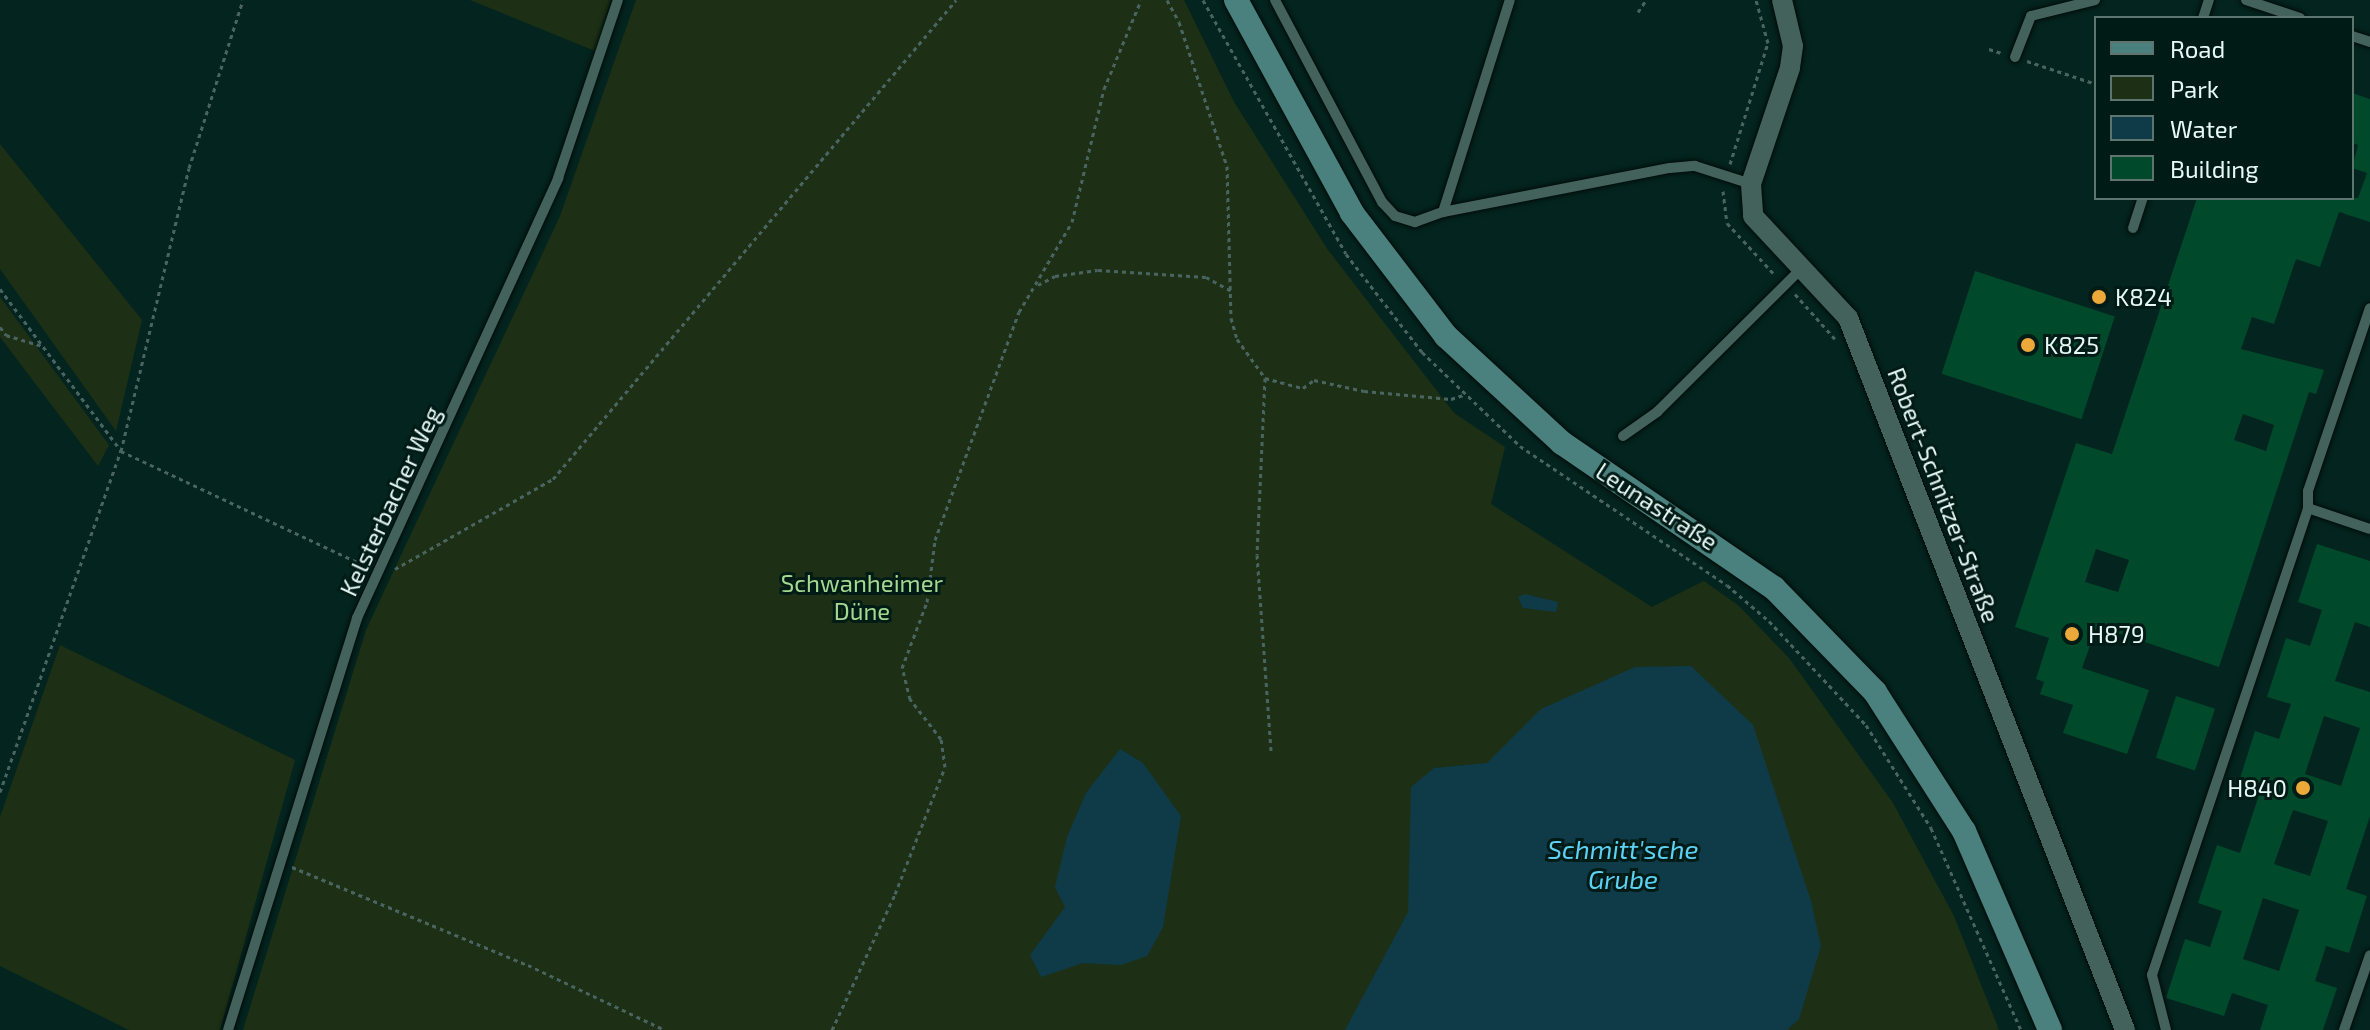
<!DOCTYPE html>
<meta charset="utf-8">
<style>
body{margin:0}
#map{position:relative;width:2370px;height:1030px;overflow:hidden;background:#04241f;font-family:"Exo 2",sans-serif}
div>[style]{position:absolute}
.green>*{inset:0;background:#1d3016}
.water>*{inset:0;background:#0f3a47}
.building>*{inset:0;background:#004a2b;transform-origin:0 0}
.path>*{height:3px;margin-top:-1.5px;transform-origin:0;background:repeating-linear-gradient(90deg,#4a6561 0 4px,transparent 0 8px)}
.roads{filter:drop-shadow(0 0 2px #000c09) drop-shadow(0 0 2px #000c09)}
.lane>*{height:10px;margin:-5px;padding:0 5px;transform-origin:5px;border-radius:5px;background:#42625b}
.street>*{height:20px;margin:-10px;padding:0 10px;transform-origin:10px;border-radius:10px;background:#42625b}
.secondary>*{height:24px;margin:-12px;padding:0 12px;transform-origin:12px;border-radius:12px;background:#4a807d}
.dots>*{width:22px;height:22px;translate:-50% -50%;box-sizing:border-box;border:4px solid #001b16;border-radius:50%}
span{translate:-50% -50%;white-space:nowrap;text-align:center;line-height:1.15;-webkit-text-stroke:6px #001b16;paint-order:stroke}
.poi-label{font-size:24px;color:#e8f9f5}
.left{translate:0 -50%;text-align:left}
.right{translate:-100% -50%;text-align:right}
.street-label{font-size:24px;color:#e8f9f5}
.park-label{font-size:24px;color:#a2d98f}
.water-label{font-size:26px;color:#5cd1f4;font-style:italic}
.legend{position:absolute;left:2094px;top:16px;width:260px;height:184px;box-sizing:border-box;background:#001b16;border:2px solid #5d746f;margin:0;padding:10px 14px;list-style:none;font-size:24px;color:#e8f9f5}
.legend li{display:flex;align-items:center;gap:16px;height:40px}
.legend b{width:40px;border:2px solid #5d746f}
</style>
<div id="map">
<div class="green">
<i style="clip-path:polygon(470px 0,611px 0,595px 51px)"></i>
<i style="clip-path:polygon(636px 0,1184px 0,1234px 102px,1328px 250px,1454px 413px,1505px 447px,1491px 504px,1652px 607px,1704px 581px,1739px 606px,1789px 658px,1893px 803px,1954px 916px,1999px 1030px,243px 1030px,366px 630px,560px 216px)"></i>
<i style="clip-path:polygon(0 144px,142px 320px,116px 431px,0 269px)"></i>
<i style="clip-path:polygon(0 297px,109px 445px,98px 466px,0 337px)"></i>
<i style="clip-path:polygon(60px 645px,295px 760px,220px 1030px,129px 1030px,0 966px,0 817px)"></i>
</div>
<div class="water">
<i style="clip-path:polygon(1525px 594px,1558px 602px,1556px 612px,1523px 608px,1518px 597px)"></i>
<i style="clip-path:polygon(1691px 666px,1753px 725px,1811px 901px,1821px 946px,1799px 1019px,1787px 1030px,1345px 1030px,1408px 912px,1411px 787px,1434px 768px,1487px 763px,1541px 709px,1635px 667px)"></i>
<i style="clip-path:polygon(1120px 749px,1143px 763px,1181px 816px,1163px 927px,1147px 956px,1121px 965px,1083px 963px,1041px 977px,1030px 955px,1065px 907px,1055px 887px,1067px 837px,1086px 793px)"></i>
</div>
<div class="building">
<i style="clip-path:polygon(evenodd,2352px 93px,2370px 99px,2370px 222px,2339px 212px,2320px 267px,2296px 259px,2274px 324px,2252px 317px,2241px 349px,2324px 370px,2316px 394px,2309px 392px,2219px 667px,2097px 626px,2082px 668px,2149px 690px,2127px 754px,2063px 733px,2073px 705px,2040px 694px,2044px 682px,2036px 679px,2049px 638px,2015px 627px,2076px 443px,2112px 454px,2197px 198px,2358px 198px,2367px 173px,2352px 168px,2358px 145px,2352px 143px,2352px 93px,2243px 414px,2274px 425px,2266px 451px,2234px 440px,2243px 414px,2352px 93px,2096px 549px,2129px 560px,2118px 592px,2085px 582px,2096px 549px)"></i>
<i style="left:1975px;top:271px;width:147px;height:108px;rotate:18deg"></i>
<i style="clip-path:polygon(evenodd,2317px 544px,2370px 561px,2370px 627px,2355px 622px,2335px 681px,2370px 692px,2370px 816px,2346px 889px,2367px 896px,2349px 953px,2326px 946px,2315px 981px,2337px 988px,2323px 1030px,2260px 1030px,2268px 1005px,2232px 993px,2224px 1016px,2166px 998px,2185px 939px,2210px 947px,2222px 911px,2198px 903px,2217px 845px,2240px 853px,2258px 798px,2236px 791px,2255px 731px,2279px 739px,2291px 704px,2267px 697px,2286px 638px,2310px 646px,2322px 610px,2298px 602px,2317px 544px,2324px 716px,2360px 728px,2341px 786px,2305px 774px,2324px 716px,2317px 544px,2293px 810px,2328px 821px,2310px 876px,2274px 864px,2293px 810px,2317px 544px,2263px 898px,2299px 910px,2279px 971px,2243px 959px,2263px 898px)"></i>
<i style="left:2176px;top:696px;width:41px;height:65px;rotate:18deg"></i>
</div>
<div class="path">
<i style="left:1167px;top:0;width:25px;rotate:61deg"></i>
<i style="left:1179px;top:22px;width:152px;rotate:71.6deg"></i>
<i style="left:1227px;top:166px;width:152px;rotate:88.5deg"></i>
<i style="left:1231px;top:318px;width:22px;rotate:74deg"></i>
<i style="left:1237px;top:339px;width:48px;rotate:54.3deg"></i>
<i style="left:1265px;top:378px;width:177px;rotate:92.6deg"></i>
<i style="left:1257px;top:555px;width:196px;rotate:85.9deg"></i>
<i style="left:1203px;top:0;width:291px;rotate:60.6deg"></i>
<i style="left:1346px;top:254px;width:124px;rotate:52.2deg"></i>
<i style="left:1422px;top:352px;width:136px;rotate:43.8deg"></i>
<i style="left:1520px;top:446px;width:249px;rotate:33.9deg"></i>
<i style="left:1727px;top:585px;width:55px;rotate:40.6deg"></i>
<i style="left:1769px;top:621px;width:142px;rotate:47deg"></i>
<i style="left:1866px;top:725px;width:122px;rotate:57.7deg"></i>
<i style="left:1931px;top:828px;width:221px;rotate:66deg"></i>
<i style="left:1638px;top:12px;width:14px;rotate:-56deg"></i>
<i style="left:1989px;top:49px;width:13px;rotate:18deg"></i>
<i style="left:2027px;top:61px;width:73px;rotate:18.4deg"></i>
<i style="left:1730px;top:164px;width:127px;rotate:-72.6deg"></i>
<i style="left:1768px;top:43px;width:45px;rotate:-105.6deg"></i>
<i style="left:1723px;top:191px;width:32px;rotate:83deg"></i>
<i style="left:1727px;top:223px;width:71px;rotate:47.3deg"></i>
<i style="left:1038px;top:285px;width:19px;rotate:-28deg"></i>
<i style="left:1055px;top:276px;width:43px;rotate:-7.9deg"></i>
<i style="left:1098px;top:270px;width:108px;rotate:3.7deg"></i>
<i style="left:1206px;top:277px;width:29px;rotate:29deg"></i>
<i style="left:0;top:289px;width:202px;rotate:53.2deg"></i>
<i style="left:121px;top:451px;width:270px;rotate:25.2deg"></i>
<i style="left:1795px;top:294px;width:60px;rotate:48.4deg"></i>
<i style="left:0;top:327px;width:10px;rotate:53deg"></i>
<i style="left:6px;top:335px;width:39px;rotate:17deg"></i>
<i style="left:1265px;top:378px;width:39px;rotate:15deg"></i>
<i style="left:1303px;top:388px;width:14px;rotate:-36deg"></i>
<i style="left:1314px;top:380px;width:51px;rotate:12.4deg"></i>
<i style="left:1364px;top:391px;width:87px;rotate:5.3deg"></i>
<i style="left:1451px;top:399px;width:13px;rotate:-18deg"></i>
<i style="left:395px;top:569px;width:182px;rotate:-29.7deg"></i>
<i style="left:553px;top:479px;width:626px;rotate:-49.92deg"></i>
<i style="left:0;top:792px;width:362px;rotate:-70.5deg"></i>
<i style="left:121px;top:451px;width:291px;rotate:-76.5deg"></i>
<i style="left:189px;top:168px;width:176px;rotate:-72.2deg"></i>
<i style="left:292px;top:867px;width:256px;rotate:22.6deg"></i>
<i style="left:528px;top:965px;width:152px;rotate:25.4deg"></i>
<i style="left:832px;top:1030px;width:150px;rotate:-65.1deg"></i>
<i style="left:895px;top:894px;width:136px;rotate:-68.5deg"></i>
<i style="left:945px;top:767px;width:28px;rotate:-98deg"></i>
<i style="left:941px;top:739px;width:51px;rotate:-127.8deg"></i>
<i style="left:910px;top:699px;width:32px;rotate:-104deg"></i>
<i style="left:902px;top:668px;width:71px;rotate:-69.3deg"></i>
<i style="left:927px;top:602px;width:63px;rotate:-82.6deg"></i>
<i style="left:935px;top:540px;width:243px;rotate:-69.8deg"></i>
<i style="left:1019px;top:312px;width:104px;rotate:-59.5deg"></i>
<i style="left:1072px;top:222px;width:137px;rotate:-76.5deg"></i>
<i style="left:1104px;top:89px;width:96px;rotate:-67.4deg"></i>
</div>
<div class="roads">
<div class="lane">
<i style="left:1275px;top:0;width:229px;rotate:62.1deg"></i>
<i style="left:1382px;top:202px;width:19px;rotate:47deg"></i>
<i style="left:1395px;top:216px;width:21px;rotate:17deg"></i>
<i style="left:1415px;top:222px;width:30px;rotate:-20deg"></i>
<i style="left:1443px;top:212px;width:231px;rotate:-11deg"></i>
<i style="left:1670px;top:168px;width:25px;rotate:-5deg"></i>
<i style="left:1695px;top:166px;width:59px;rotate:17.8deg"></i>
<i style="left:2246px;top:0;width:57px;rotate:18.4deg"></i>
<i style="left:2203px;top:18px;width:19px;rotate:-72deg"></i>
<i style="left:2352px;top:36px;width:19px;rotate:18deg"></i>
<i style="left:2015px;top:57px;width:44px;rotate:-68.7deg"></i>
<i style="left:2031px;top:16px;width:66px;rotate:-14deg"></i>
<i style="left:1443px;top:212px;width:222px;rotate:-72.5deg"></i>
<i style="left:2133px;top:228px;width:32px;rotate:-72deg"></i>
<i style="left:1623px;top:436px;width:42px;rotate:-35.2deg"></i>
<i style="left:1657px;top:412px;width:204px;rotate:-44.8deg"></i>
<i style="left:2308px;top:508px;width:17px;rotate:-90deg"></i>
<i style="left:2308px;top:491px;width:193px;rotate:-71.3deg"></i>
<i style="left:228px;top:1030px;width:432px;rotate:-72.6deg"></i>
<i style="left:357px;top:618px;width:484px;rotate:-65.4deg"></i>
<i style="left:558px;top:178px;width:188px;rotate:-71.4deg"></i>
<i style="left:2166px;top:1030px;width:57px;rotate:-104.3deg"></i>
<i style="left:2152px;top:975px;width:492px;rotate:-71.5deg"></i>
<i style="left:2308px;top:508px;width:65px;rotate:18.7deg"></i>
<i style="left:2344px;top:1030px;width:79px;rotate:-70.9deg"></i>
</div>
<div class="street">
<i style="left:1782px;top:0;width:47px;rotate:76.6deg"></i>
<i style="left:1793px;top:46px;width:22px;rotate:98deg"></i>
<i style="left:1790px;top:68px;width:122px;rotate:108.6deg"></i>
<i style="left:1751px;top:184px;width:32px;rotate:86deg"></i>
<i style="left:1753px;top:216px;width:139px;rotate:47deg"></i>
<i style="left:1848px;top:318px;width:764px;rotate:68.74deg"></i>
</div>
<div class="secondary">
<i style="left:1236px;top:0;width:243px;rotate:61.4deg"></i>
<i style="left:1352px;top:213px;width:155px;rotate:52.6deg"></i>
<i style="left:1446px;top:336px;width:158px;rotate:42.7deg"></i>
<i style="left:1562px;top:443px;width:257px;rotate:34.4deg"></i>
<i style="left:1774px;top:588px;width:145px;rotate:45.8deg"></i>
<i style="left:1875px;top:692px;width:165px;rotate:57.4deg"></i>
<i style="left:1964px;top:831px;width:217px;rotate:66.6deg"></i>
</div>
</div>
<div class="dots">
<i style="left:2099px;top:297px;background:#eca93a"></i>
<i style="left:2028px;top:345px;background:#eca93a"></i>
<i style="left:2072px;top:634px;background:#eca93a"></i>
<i style="left:2303px;top:788px;background:#eca93a"></i>
</div>
<div class="poi-label">
<span class="left" style="left:2115px;top:297px">K824</span>
<span class="left" style="left:2044px;top:345px">K825</span>
<span class="left" style="left:2088px;top:634px">H879</span>
<span class="right" style="left:2287px;top:788px">H840</span>
</div>
<div class="street-label">
<span style="left:1944px;top:495px;rotate:69deg">Robert-Schnitzer-Straße</span>
<span style="left:390px;top:501px;rotate:-65deg">Kelsterbacher Weg</span>
<span style="left:1657px;top:506px;rotate:33deg">Leunastraße</span>
</div>
<div class="park-label">
<span style="left:862px;top:597px">Schwanheimer<br>Düne</span>
</div>
<div class="water-label">
<span style="left:1623px;top:864px">Schmitt'sche<br>Grube</span>
</div>
<ul class="legend">
<li><b style="height:10px;background:#4a807d"></b>Road</li>
<li><b style="height:22px;background:#1d3016"></b>Park</li>
<li><b style="height:22px;background:#0f3a47"></b>Water</li>
<li><b style="height:22px;background:#004a2b"></b>Building</li>
</ul>
</div>
